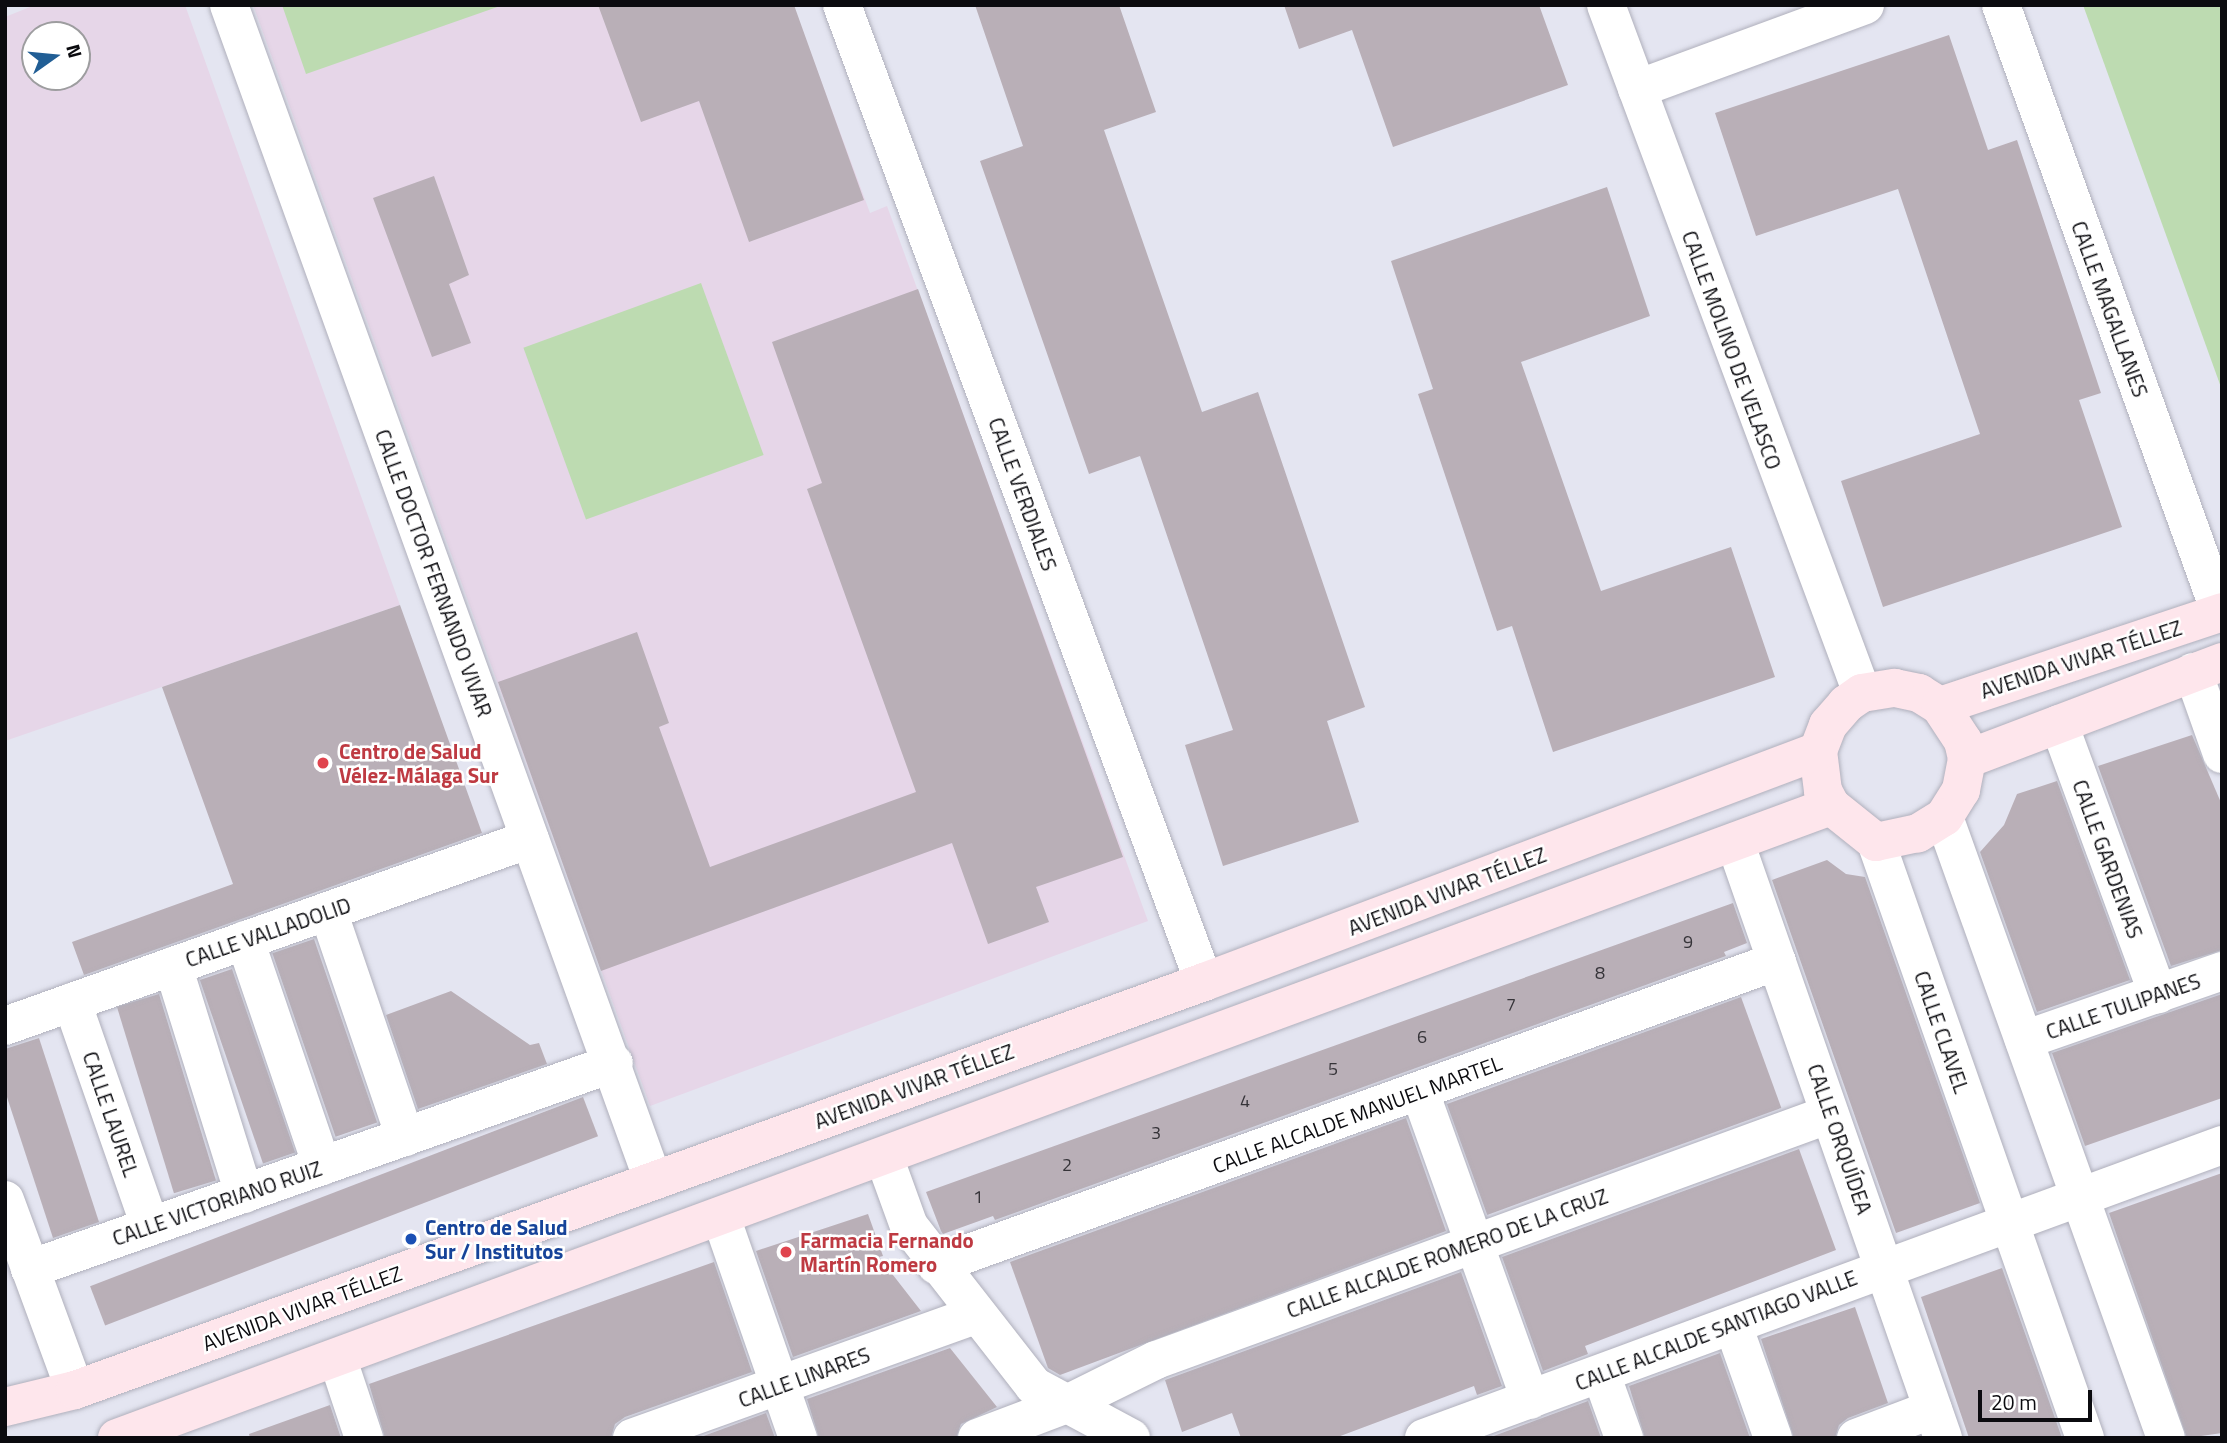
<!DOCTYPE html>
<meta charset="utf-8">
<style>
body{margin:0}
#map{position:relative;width:2227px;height:1443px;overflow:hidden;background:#e4e5f1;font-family:"Titillium Web",sans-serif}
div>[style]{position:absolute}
.education>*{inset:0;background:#e6d6e8}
.green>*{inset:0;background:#bddbb1;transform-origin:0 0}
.building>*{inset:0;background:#b9afb7;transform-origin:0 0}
.roads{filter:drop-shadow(0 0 2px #b0b0bc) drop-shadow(0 0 2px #b0b0bc)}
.street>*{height:38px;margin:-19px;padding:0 19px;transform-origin:19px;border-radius:19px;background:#fff}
.secondary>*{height:38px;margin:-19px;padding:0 19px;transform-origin:19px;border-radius:19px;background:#fee6ec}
.dots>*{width:19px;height:19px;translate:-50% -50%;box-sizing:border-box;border:4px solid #fff;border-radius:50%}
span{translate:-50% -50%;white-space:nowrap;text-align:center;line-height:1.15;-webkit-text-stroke:5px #fff;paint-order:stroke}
.number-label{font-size:18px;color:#363439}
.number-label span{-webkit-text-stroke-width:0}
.street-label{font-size:21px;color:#0b0b0f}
.health-label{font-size:21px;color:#be3a42;font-weight:700}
.left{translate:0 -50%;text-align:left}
.transit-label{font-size:21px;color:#164399;font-weight:700}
.frame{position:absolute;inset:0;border:7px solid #0b0b0f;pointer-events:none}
.north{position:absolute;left:21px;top:21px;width:70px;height:70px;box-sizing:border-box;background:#fff;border:2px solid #9d9d9f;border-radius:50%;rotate:75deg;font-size:19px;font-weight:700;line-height:28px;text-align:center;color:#0b0b0f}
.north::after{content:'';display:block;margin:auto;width:24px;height:32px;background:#215e95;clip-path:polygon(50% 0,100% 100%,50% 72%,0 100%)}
.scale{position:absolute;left:1978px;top:1390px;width:114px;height:32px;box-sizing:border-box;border:4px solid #0b0b0f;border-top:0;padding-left:9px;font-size:21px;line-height:24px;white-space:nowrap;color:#0b0b0f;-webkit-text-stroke:5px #fff;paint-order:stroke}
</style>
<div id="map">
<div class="education">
<i style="clip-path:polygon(evenodd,35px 5px,185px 5px,400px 605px,5px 741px,5px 17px,35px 5px,35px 35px,77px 35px,77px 77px,35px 77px,35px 35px)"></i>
<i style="clip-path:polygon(253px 5px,793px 5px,870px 213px,887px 206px,1148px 921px,650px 1106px)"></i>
</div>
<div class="green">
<i style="clip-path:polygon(282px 5px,503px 5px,306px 74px)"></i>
<i style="clip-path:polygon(2083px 5px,2222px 5px,2222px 390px)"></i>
<i style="left:701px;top:283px;width:183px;height:189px;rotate:70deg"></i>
</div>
<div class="building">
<i style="clip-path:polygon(598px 5px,794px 5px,864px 200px,749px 242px,699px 101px,641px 122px)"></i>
<i style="clip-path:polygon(975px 5px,1119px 5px,1156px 112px,1104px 130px,1202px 412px,1258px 392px,1365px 707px,1327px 721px,1359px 822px,1223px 866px,1185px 745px,1233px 730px,1140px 456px,1089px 474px,980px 161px,1023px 146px)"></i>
<i style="clip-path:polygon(1284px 5px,1539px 5px,1568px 85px,1393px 147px,1352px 30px,1299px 49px)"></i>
<i style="clip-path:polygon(1949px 35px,1988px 150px,2017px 140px,2101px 393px,2079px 400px,2122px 527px,1883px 607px,1841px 481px,1980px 434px,1898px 189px,1756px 236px,1715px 113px)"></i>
<i style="clip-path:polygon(434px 176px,469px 275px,449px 284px,471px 343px,432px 357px,373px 198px)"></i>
<i style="clip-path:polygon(1607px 187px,1650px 316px,1521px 362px,1601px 591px,1731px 547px,1775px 677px,1553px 752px,1512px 626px,1497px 631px,1418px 394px,1433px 389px,1391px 261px)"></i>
<i style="clip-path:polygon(918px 289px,1123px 857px,1036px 887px,1049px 922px,988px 944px,952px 843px,601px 971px,498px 682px,637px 632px,669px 723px,659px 727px,710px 867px,916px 792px,807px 489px,822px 483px,772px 342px)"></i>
<i style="clip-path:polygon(400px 605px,482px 833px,84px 975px,72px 942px,233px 884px,162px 687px)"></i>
<i style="clip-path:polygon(2192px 735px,2222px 805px,2222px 950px,2171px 966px,2098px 766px)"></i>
<i style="clip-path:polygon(2057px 781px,2130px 980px,2037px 1012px,1980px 852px,2004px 825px,2017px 794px)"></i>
<i style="clip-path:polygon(1827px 860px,1846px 874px,1865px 877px,1980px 1203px,1896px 1233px,1772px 880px)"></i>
<i style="clip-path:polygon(1733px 903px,1747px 943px,1724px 952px,1726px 956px,995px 1220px,993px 1216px,943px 1234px,941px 1231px,926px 1192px)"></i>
<i style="left:314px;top:939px;width:194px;height:44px;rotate:71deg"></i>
<i style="left:232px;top:969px;width:194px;height:34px;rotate:71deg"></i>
<i style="clip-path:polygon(451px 991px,530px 1045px,539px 1043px,547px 1064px,418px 1109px,386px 1015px)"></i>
<i style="left:159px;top:994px;width:195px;height:44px;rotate:73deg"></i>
<i style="clip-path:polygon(2222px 994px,2222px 1098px,2085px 1146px,2052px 1053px)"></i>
<i style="left:1741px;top:997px;width:118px;height:313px;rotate:70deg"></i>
<i style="clip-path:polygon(39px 1038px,99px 1222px,53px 1238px,5px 1091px,5px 1049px)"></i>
<i style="left:583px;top:1097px;width:42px;height:528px;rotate:69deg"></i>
<i style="clip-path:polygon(1406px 1118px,1446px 1231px,1060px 1375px,1048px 1368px,1010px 1262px)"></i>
<i style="clip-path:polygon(1799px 1149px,1836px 1250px,1585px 1346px,1588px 1354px,1543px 1371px,1502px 1257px)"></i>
<i style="clip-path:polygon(2222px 1173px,2222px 1433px,2187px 1438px,2109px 1213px)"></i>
<i style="clip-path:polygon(868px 1214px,883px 1256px,879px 1257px,921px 1311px,793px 1357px,756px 1251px)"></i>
<i style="clip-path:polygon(714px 1262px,752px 1372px,625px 1417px,615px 1424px,611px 1438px,385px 1438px,369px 1384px)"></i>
<i style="clip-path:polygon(2002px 1268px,2062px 1438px,1969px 1438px,1921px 1297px)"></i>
<i style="clip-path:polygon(1461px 1272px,1502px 1386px,1477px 1395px,1474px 1386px,1335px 1438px,1241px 1438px,1232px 1413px,1182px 1432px,1165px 1380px)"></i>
<i style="clip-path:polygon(1855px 1307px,1888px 1403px,1848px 1418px,1839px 1425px,1835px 1438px,1794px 1438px,1761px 1339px)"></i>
<i style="clip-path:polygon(950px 1348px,997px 1407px,961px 1424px,956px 1438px,819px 1438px,807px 1399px)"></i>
<i style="clip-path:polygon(1720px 1353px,1750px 1438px,1645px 1438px,1629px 1386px)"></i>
<i style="clip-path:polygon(1588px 1401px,1601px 1438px,1492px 1438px,1491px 1437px)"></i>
<i style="clip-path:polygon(330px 1405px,341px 1438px,250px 1438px,249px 1434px)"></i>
<i style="clip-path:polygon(766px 1413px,775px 1438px,698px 1438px)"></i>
</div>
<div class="roads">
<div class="street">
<i style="left:229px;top:5px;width:1249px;rotate:70.16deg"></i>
<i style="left:842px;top:5px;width:1042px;rotate:69.67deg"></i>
<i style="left:1606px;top:5px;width:734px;rotate:69.59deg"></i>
<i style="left:2001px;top:5px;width:645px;rotate:70.16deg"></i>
<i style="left:1637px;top:89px;width:243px;rotate:-20.2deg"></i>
<i style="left:2193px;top:672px;width:87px;rotate:70.5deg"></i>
<i style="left:2059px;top:724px;width:288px;rotate:69.9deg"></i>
<i style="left:1944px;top:817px;width:659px;rotate:70.33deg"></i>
<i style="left:1735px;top:842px;width:631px;rotate:70.76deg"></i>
<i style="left:1876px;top:842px;width:632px;rotate:70.68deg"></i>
<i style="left:328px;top:911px;width:239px;rotate:71.2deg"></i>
<i style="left:245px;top:940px;width:239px;rotate:71.2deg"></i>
<i style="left:173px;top:966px;width:239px;rotate:72.7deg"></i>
<i style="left:72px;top:1002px;width:237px;rotate:70.8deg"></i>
<i style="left:5px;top:1026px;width:557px;rotate:-19.61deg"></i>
<i style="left:2024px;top:1040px;width:210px;rotate:-19.2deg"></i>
<i style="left:1420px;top:1092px;width:327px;rotate:70.3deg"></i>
<i style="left:884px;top:1157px;width:73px;rotate:70.1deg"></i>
<i style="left:909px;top:1226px;width:203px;rotate:52deg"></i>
<i style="left:1034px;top:1386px;width:110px;rotate:28.2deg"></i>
<i style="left:5px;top:1200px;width:202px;rotate:69.8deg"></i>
<i style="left:721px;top:1217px;width:234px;rotate:70.8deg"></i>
<i style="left:936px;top:1265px;width:894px;rotate:-19.87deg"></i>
<i style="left:30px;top:1269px;width:619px;rotate:-19.43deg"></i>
<i style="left:1733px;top:1325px;width:120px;rotate:70.5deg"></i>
<i style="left:338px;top:1360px;width:82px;rotate:71.6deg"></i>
<i style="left:1601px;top:1374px;width:68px;rotate:70.2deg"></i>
<i style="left:632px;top:1438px;width:365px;rotate:-19.7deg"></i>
<i style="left:977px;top:1438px;width:96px;rotate:-20.7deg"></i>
<i style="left:1067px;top:1404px;width:99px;rotate:-26.3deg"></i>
<i style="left:1156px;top:1360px;width:717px;rotate:-20.05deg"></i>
<i style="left:1424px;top:1438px;width:850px;rotate:-20.16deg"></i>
<i style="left:1856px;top:1438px;width:82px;rotate:-20.6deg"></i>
</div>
<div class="secondary">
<i style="left:1895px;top:688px;width:25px;rotate:12deg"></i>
<i style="left:1919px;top:693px;width:25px;rotate:32deg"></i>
<i style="left:1940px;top:706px;width:42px;rotate:56.7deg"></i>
<i style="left:1963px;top:741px;width:18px;rotate:77deg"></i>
<i style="left:1967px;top:759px;width:32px;rotate:101deg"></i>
<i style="left:1961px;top:790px;width:32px;rotate:122deg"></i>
<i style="left:1944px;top:817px;width:31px;rotate:148deg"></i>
<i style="left:1918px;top:833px;width:43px;rotate:167.9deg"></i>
<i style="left:1876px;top:842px;width:58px;rotate:-141.3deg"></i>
<i style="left:1831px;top:806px;width:17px;rotate:-118deg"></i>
<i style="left:1823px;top:791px;width:40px;rotate:-97.1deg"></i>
<i style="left:1818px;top:751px;width:28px;rotate:-69deg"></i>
<i style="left:1828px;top:725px;width:28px;rotate:-49deg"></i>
<i style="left:1846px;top:704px;width:19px;rotate:-35deg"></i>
<i style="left:1862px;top:693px;width:33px;rotate:-9deg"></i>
<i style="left:1940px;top:706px;width:297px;rotate:-18.4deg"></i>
<i style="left:1967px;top:759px;width:273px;rotate:-20.8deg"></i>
<i style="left:5px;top:1407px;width:72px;rotate:-13.7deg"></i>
<i style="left:75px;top:1390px;width:1200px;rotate:-19.87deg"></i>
<i style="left:1204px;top:982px;width:656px;rotate:-20.62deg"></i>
<i style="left:117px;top:1438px;width:1827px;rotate:-20.24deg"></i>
</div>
</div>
<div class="dots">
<i style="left:323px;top:763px;background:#e0444e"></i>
<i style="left:411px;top:1239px;background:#1a4fb4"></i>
<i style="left:786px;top:1252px;background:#e0444e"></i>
</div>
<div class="number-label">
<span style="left:1688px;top:942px">9</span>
<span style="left:1600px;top:973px">8</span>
<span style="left:1511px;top:1005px">7</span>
<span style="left:1422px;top:1037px">6</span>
<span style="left:1333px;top:1069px">5</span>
<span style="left:1245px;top:1101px">4</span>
<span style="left:1156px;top:1133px">3</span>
<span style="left:1067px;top:1165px">2</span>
<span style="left:978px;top:1197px">1</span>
</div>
<div class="street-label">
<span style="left:2110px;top:309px;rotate:70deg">CALLE MAGALLANES</span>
<span style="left:1732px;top:350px;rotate:70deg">CALLE MOLINO DE VELASCO</span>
<span style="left:1023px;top:494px;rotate:70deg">CALLE VERDIALES</span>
<span style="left:434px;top:573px;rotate:70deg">CALLE DOCTOR FERNANDO VIVAR</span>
<span style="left:2081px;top:659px;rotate:-18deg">AVENIDA VIVAR TÉLLEZ</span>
<span style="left:2108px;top:859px;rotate:70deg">CALLE GARDENIAS</span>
<span style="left:1447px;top:891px;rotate:-21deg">AVENIDA VIVAR TÉLLEZ</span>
<span style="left:268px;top:932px;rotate:-19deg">CALLE VALLADOLID</span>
<span style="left:2123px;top:1006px;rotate:-19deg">CALLE TULIPANES</span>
<span style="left:1942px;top:1032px;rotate:71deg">CALLE CLAVEL</span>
<span style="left:914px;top:1086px;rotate:-20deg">AVENIDA VIVAR TÉLLEZ</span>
<span style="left:111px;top:1114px;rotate:71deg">CALLE LAUREL</span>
<span style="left:1357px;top:1114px;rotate:-20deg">CALLE ALCALDE MANUEL MARTEL</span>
<span style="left:1840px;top:1139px;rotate:71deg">CALLE ORQUÍDEA</span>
<span style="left:217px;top:1203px;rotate:-19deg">CALLE VICTORIANO RUIZ</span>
<span style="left:1447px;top:1253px;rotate:-20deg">CALLE ALCALDE ROMERO DE LA CRUZ</span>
<span style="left:302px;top:1308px;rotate:-20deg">AVENIDA VIVAR TÉLLEZ</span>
<span style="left:1716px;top:1330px;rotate:-21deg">CALLE ALCALDE SANTIAGO VALLE</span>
<span style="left:804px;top:1377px;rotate:-20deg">CALLE LINARES</span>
</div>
<div class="health-label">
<span class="left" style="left:339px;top:763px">Centro de Salud<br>Vélez-Málaga Sur</span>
<span class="left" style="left:800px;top:1252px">Farmacia Fernando<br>Martín Romero</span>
</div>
<div class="transit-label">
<span class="left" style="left:425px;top:1239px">Centro de Salud<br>Sur / Institutos</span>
</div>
<div class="frame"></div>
<div class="north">N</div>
<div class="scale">20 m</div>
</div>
